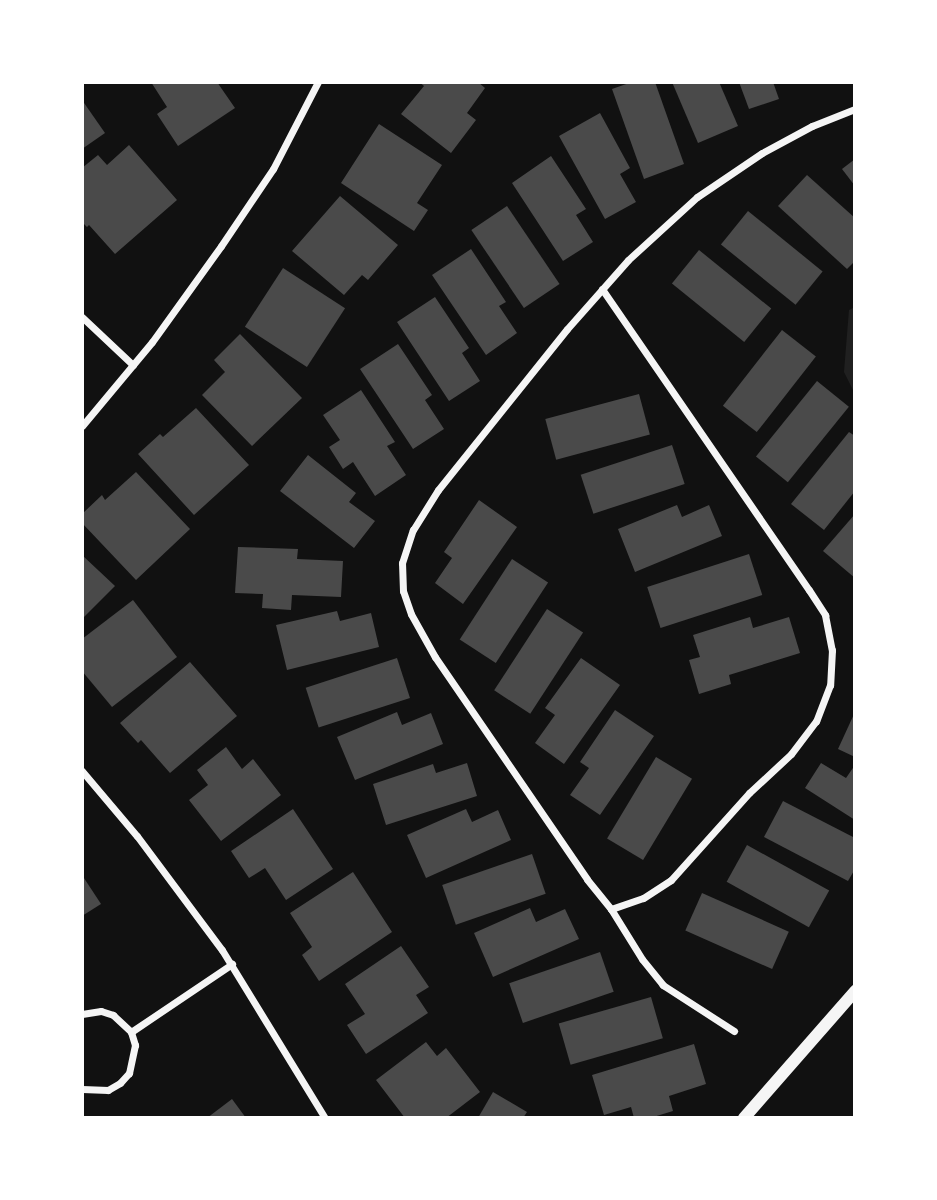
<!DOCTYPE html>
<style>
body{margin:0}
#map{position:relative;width:937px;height:1200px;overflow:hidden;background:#111;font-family:Literata,serif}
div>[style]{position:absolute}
.green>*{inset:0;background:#202020}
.building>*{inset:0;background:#4a4a4a;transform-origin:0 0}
.minor>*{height:7px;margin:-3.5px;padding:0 3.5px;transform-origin:3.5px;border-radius:3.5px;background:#f5f5f5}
.tertiary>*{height:12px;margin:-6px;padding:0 6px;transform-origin:6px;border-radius:6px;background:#f5f5f5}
span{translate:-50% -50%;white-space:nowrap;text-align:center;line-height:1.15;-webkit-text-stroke:5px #fff;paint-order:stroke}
.frame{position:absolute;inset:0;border:84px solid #fff;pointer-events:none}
</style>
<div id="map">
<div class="green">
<i style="clip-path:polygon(855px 307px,855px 394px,844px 372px,849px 310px)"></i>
</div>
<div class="building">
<i style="clip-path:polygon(151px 82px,217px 82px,235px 108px,178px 146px,157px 114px,167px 107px)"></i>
<i style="clip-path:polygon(419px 82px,478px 82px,485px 88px,467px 113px,476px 120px,451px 153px,401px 114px,424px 86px)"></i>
<i style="clip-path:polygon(632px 82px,655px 82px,684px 164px,644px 179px,612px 89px)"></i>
<i style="clip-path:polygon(672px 82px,719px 82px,738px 126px,698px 143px)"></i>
<i style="clip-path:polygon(739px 82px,773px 82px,779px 99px,749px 109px)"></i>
<i style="clip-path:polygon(82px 100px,105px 133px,82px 149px)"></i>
<i style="clip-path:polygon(600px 113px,630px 168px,620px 174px,636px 202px,605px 219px,559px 136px)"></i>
<i style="clip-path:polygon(379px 124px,442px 165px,417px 203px,428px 210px,414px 231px,341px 183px)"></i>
<i style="clip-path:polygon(129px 145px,177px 200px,115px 254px,89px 225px,87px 227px,82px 222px,82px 168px,98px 155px,107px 165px)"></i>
<i style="clip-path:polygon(551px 156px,586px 209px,576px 215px,593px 242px,563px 261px,512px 183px)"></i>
<i style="clip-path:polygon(855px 159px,855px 186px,842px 169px)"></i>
<i style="clip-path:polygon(807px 175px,855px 218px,855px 261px,847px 269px,778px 206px)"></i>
<i style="clip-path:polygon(340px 196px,398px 245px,368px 280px,362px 275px,344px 295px,292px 251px)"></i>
<i style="left:507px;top:206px;width:94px;height:43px;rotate:56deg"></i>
<i style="left:748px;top:211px;width:96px;height:43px;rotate:39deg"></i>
<i style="clip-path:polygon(471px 249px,506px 302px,499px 306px,517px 333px,486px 355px,432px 275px)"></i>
<i style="left:699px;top:250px;width:93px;height:43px;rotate:39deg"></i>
<i style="left:283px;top:268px;width:74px;height:70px;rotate:33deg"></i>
<i style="clip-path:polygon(435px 297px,469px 348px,462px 353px,480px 381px,449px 401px,397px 322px)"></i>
<i style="left:782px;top:330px;width:43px;height:96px;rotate:38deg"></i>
<i style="clip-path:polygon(240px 334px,302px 398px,252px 446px,202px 395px,225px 372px,214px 360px)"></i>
<i style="clip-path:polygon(398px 344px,432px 395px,425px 400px,444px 429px,413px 449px,360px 369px)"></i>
<i style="left:817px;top:381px;width:41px;height:97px;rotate:39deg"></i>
<i style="clip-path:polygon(361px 390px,395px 442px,387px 446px,406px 475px,375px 496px,353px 462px,343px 469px,329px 447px,340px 440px,323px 415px)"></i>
<i style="left:639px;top:394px;width:42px;height:97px;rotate:75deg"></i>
<i style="clip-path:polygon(196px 408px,249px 465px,194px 515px,138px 454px,160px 434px,163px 437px)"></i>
<i style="clip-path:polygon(849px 432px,855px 436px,855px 491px,824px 530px,791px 504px)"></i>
<i style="left:672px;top:445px;width:41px;height:96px;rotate:72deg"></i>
<i style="clip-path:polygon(308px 455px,356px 493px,349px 502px,375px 521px,354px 548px,280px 491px)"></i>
<i style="clip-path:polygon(136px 472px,190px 529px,136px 580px,82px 523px,82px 514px,102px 495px,105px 500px)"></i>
<i style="clip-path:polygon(479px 500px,517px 527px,463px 604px,435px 583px,452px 558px,444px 552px)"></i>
<i style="clip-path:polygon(677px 505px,682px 517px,709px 505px,722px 536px,635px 572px,618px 529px)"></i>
<i style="clip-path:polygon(855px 514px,855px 578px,823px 551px)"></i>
<i style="clip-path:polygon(238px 547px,298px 549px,297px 559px,343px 561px,341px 597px,292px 595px,291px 610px,262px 608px,263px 594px,235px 593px)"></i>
<i style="left:749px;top:554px;width:43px;height:107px;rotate:72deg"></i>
<i style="clip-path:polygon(82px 555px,115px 586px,82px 619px)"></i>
<i style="left:512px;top:559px;width:43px;height:96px;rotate:33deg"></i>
<i style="clip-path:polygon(133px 600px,177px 657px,112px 707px,82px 671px,82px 639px)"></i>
<i style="left:547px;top:609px;width:43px;height:97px;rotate:33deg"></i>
<i style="clip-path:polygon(337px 611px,340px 621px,371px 613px,379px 647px,287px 670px,276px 625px)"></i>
<i style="clip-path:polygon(750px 617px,753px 628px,789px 617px,800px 653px,729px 675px,731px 684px,699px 694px,689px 660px,700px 657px,693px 635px)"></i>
<i style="left:397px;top:658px;width:42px;height:96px;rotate:72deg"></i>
<i style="clip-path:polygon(581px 658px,620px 685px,564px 764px,535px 743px,555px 715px,545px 708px)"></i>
<i style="clip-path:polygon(190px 662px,237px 716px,170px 773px,141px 740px,138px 743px,120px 723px)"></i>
<i style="clip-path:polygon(615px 710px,654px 736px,600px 815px,570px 795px,589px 768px,580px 762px)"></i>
<i style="clip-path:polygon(397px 712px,402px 725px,431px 713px,443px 744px,355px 780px,337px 737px)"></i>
<i style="clip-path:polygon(855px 712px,855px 757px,838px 749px)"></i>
<i style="clip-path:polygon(226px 747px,242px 769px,253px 759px,281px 795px,221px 841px,189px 800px,208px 785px,197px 770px)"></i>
<i style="left:656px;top:757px;width:42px;height:95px;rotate:31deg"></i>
<i style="clip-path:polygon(467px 763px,477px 796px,386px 825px,373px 784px,433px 764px,436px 773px)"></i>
<i style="clip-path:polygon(821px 763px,846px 778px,855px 765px,855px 820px,805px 788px)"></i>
<i style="clip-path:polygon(783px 801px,855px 838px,855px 869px,848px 881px,764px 837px)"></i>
<i style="clip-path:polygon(293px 809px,333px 869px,286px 900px,265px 868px,249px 878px,231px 851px)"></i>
<i style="clip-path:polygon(466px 809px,472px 822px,498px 810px,511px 840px,426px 878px,407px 835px)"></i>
<i style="left:747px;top:845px;width:94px;height:42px;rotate:29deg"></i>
<i style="left:532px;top:854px;width:42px;height:95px;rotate:71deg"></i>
<i style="clip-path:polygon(353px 872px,392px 932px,319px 981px,302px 955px,312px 947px,290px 913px)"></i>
<i style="clip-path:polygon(82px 875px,101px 904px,82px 916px)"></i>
<i style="left:702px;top:893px;width:95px;height:41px;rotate:24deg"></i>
<i style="clip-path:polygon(530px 908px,536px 922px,565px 909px,579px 939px,493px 977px,474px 933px)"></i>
<i style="clip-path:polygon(401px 946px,429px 987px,416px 995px,428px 1013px,366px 1054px,347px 1025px,365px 1014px,345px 984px)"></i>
<i style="left:600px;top:952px;width:42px;height:96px;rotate:71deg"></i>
<i style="left:651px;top:997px;width:43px;height:96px;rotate:74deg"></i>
<i style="clip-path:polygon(426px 1042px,437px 1056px,446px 1048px,480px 1092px,446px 1118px,405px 1118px,376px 1080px)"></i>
<i style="clip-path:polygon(694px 1044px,706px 1084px,669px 1096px,673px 1111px,650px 1118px,634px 1118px,631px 1107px,604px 1115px,592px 1075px)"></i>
<i style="clip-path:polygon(493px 1092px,527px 1112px,523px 1118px,478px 1118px)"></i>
<i style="clip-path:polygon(232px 1099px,246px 1118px,207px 1118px)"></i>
</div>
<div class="minor">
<i style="left:602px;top:289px;width:365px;rotate:55.5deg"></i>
<i style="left:809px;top:590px;width:30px;rotate:57deg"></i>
<i style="left:825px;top:615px;width:36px;rotate:79deg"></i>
<i style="left:832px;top:650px;width:35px;rotate:93deg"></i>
<i style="left:830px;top:685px;width:39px;rotate:111deg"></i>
<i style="left:816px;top:721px;width:41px;rotate:127.1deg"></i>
<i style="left:791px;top:754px;width:57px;rotate:137.1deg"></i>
<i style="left:749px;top:793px;width:117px;rotate:131.9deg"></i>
<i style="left:671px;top:880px;width:33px;rotate:147deg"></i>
<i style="left:643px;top:898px;width:34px;rotate:161deg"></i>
<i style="left:82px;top:317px;width:70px;rotate:43.3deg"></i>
<i style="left:82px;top:426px;width:109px;rotate:-50.2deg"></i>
<i style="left:152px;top:342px;width:118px;rotate:-54.3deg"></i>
<i style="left:221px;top:246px;width:93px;rotate:-56deg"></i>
<i style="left:273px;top:169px;width:98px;rotate:-62.7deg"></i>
<i style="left:82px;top:771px;width:85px;rotate:49.8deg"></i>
<i style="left:137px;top:836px;width:142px;rotate:53.3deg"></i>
<i style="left:222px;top:950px;width:197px;rotate:58.5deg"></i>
<i style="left:82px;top:1014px;width:19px;rotate:-9deg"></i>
<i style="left:101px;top:1011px;width:13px;rotate:18deg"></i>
<i style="left:113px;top:1015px;width:25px;rotate:43deg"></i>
<i style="left:131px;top:1032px;width:14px;rotate:73deg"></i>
<i style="left:135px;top:1045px;width:29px;rotate:102deg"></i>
<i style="left:129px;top:1073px;width:13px;rotate:132deg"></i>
<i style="left:120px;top:1083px;width:14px;rotate:150deg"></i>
<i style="left:108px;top:1090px;width:26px;rotate:-178deg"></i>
<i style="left:734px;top:1031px;width:85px;rotate:-147.1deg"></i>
<i style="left:663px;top:985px;width:33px;rotate:-129deg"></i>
<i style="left:642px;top:959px;width:59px;rotate:-121.8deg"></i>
<i style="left:611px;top:909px;width:38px;rotate:-129deg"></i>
<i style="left:587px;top:879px;width:269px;rotate:-124.4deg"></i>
<i style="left:435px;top:657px;width:49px;rotate:-119.2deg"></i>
<i style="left:411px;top:614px;width:24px;rotate:-109deg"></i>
<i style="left:403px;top:591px;width:28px;rotate:-92deg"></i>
<i style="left:402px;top:563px;width:35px;rotate:-72deg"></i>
<i style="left:413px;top:530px;width:47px;rotate:-58deg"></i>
<i style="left:438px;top:490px;width:206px;rotate:-51.3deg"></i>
<i style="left:567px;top:329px;width:92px;rotate:-48.5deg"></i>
<i style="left:628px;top:260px;width:93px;rotate:-42.4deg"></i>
<i style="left:697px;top:197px;width:78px;rotate:-34.1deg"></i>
<i style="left:762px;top:153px;width:57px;rotate:-28.4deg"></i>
<i style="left:812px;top:126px;width:46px;rotate:-21.6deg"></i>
<i style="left:131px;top:1032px;width:122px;rotate:-34deg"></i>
</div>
<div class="tertiary">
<i style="left:744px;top:1118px;width:169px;rotate:-48.8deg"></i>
</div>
<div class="frame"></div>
</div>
